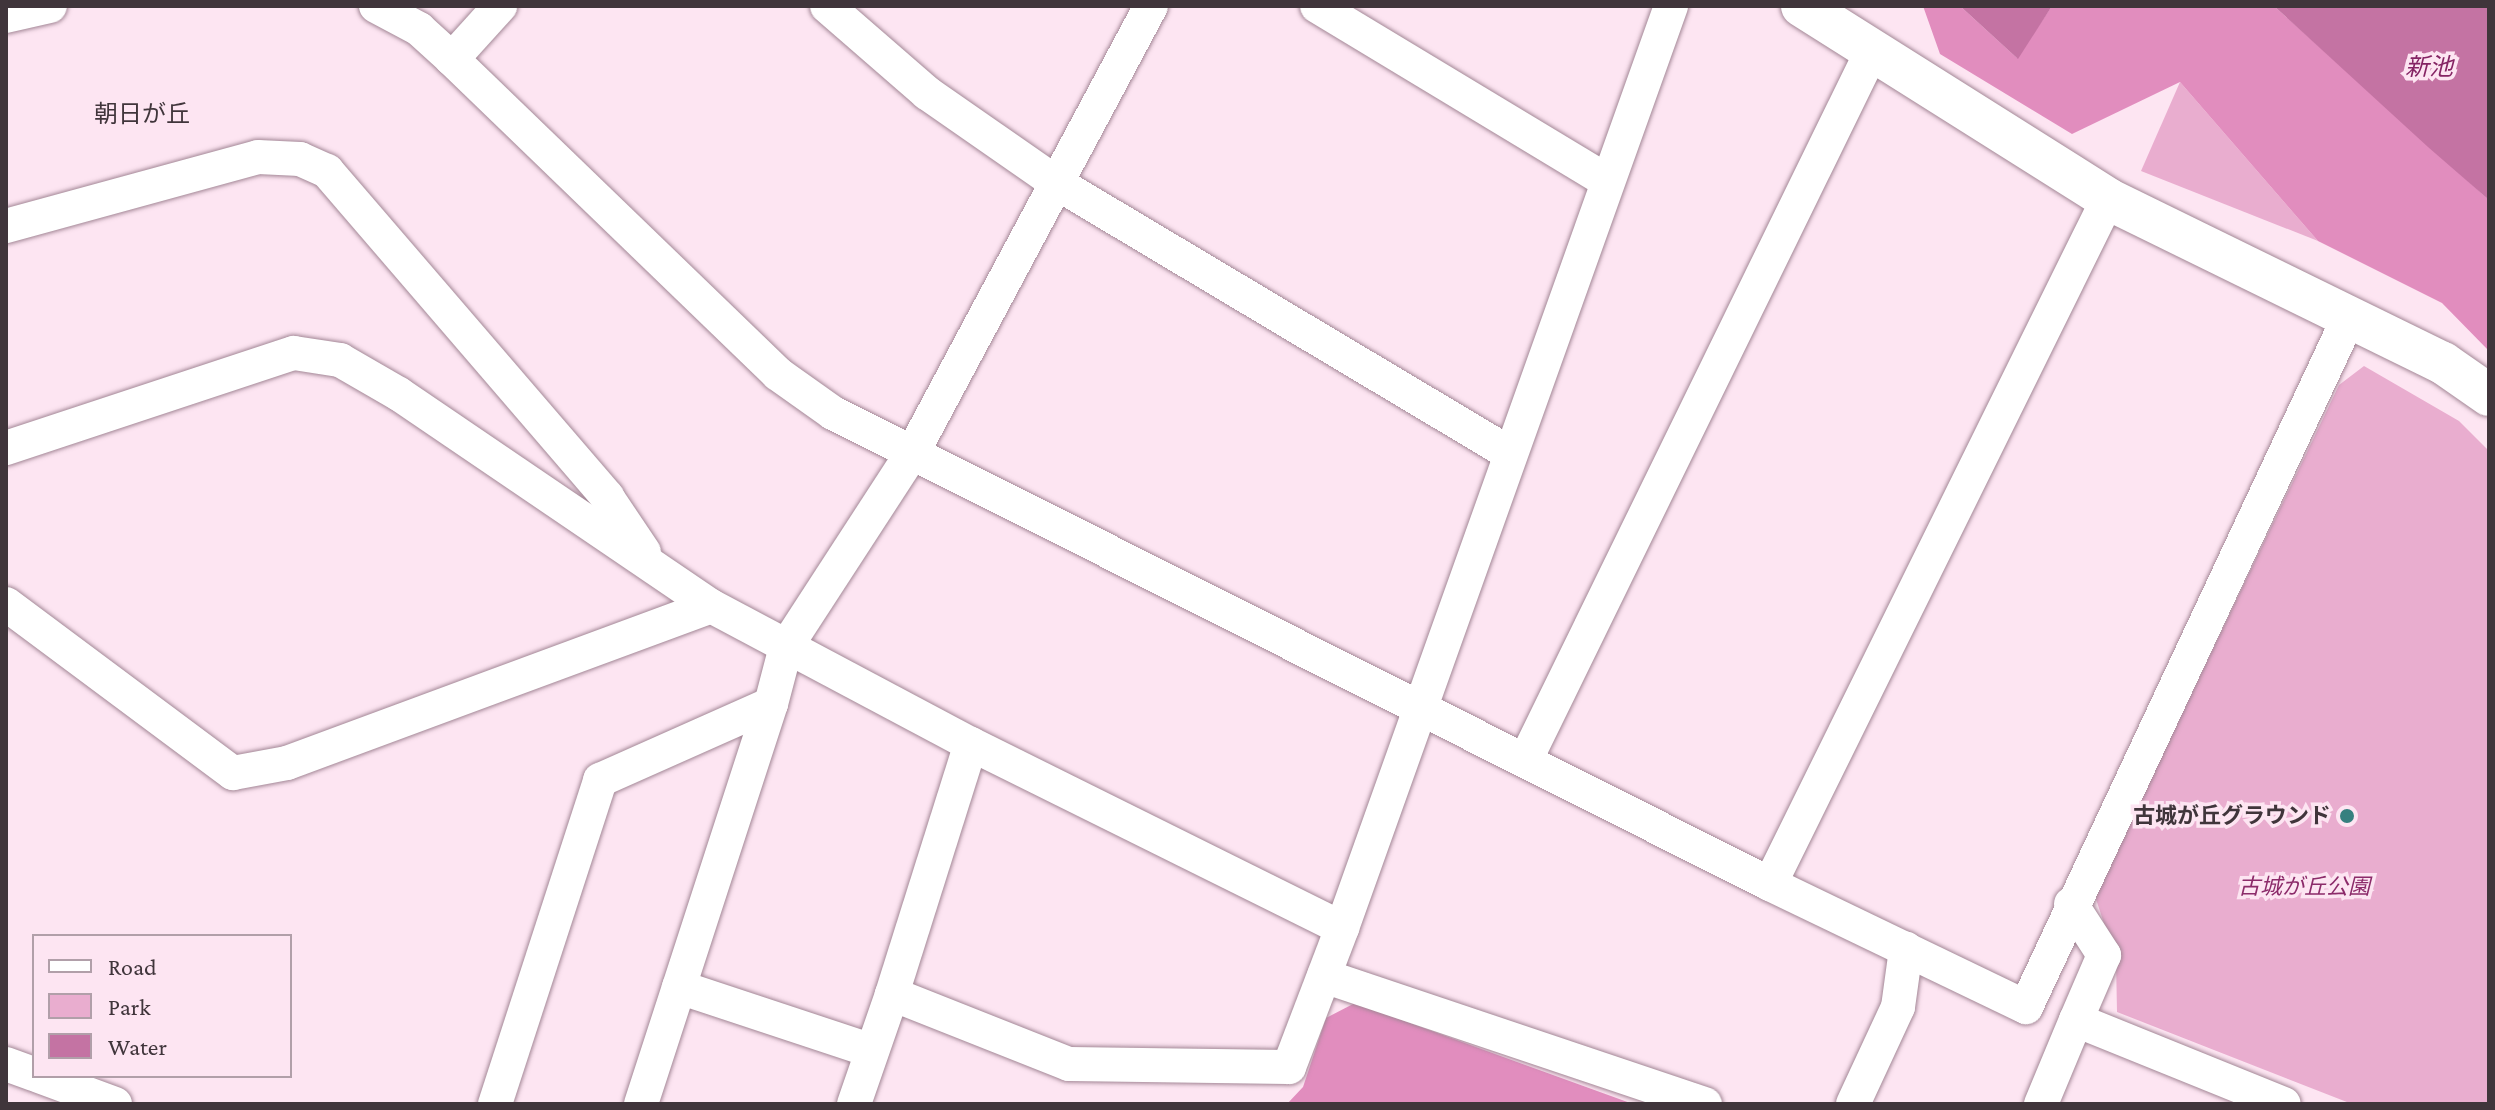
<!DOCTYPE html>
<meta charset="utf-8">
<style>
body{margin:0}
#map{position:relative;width:2495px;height:1110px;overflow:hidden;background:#fde5f2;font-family:"Crimson Pro","Noto Sans JP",serif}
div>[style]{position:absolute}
.green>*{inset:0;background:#e9adcf}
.forest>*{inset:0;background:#e18dbe}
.water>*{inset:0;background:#c473a3}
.roads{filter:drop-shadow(0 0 2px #a38796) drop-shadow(0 0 2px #a38796)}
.minor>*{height:34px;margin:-17px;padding:0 17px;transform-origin:17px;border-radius:17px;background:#fff}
.tertiary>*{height:42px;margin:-21px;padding:0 21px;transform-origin:21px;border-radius:21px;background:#fff}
.dots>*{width:22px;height:22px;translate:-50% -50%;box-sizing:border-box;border:4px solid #fde5f2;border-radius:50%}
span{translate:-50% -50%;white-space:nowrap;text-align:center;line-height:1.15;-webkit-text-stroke:7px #fde5f2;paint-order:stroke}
.poi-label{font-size:22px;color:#40353b;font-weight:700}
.right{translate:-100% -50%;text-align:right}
.park-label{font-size:22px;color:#8c2b6a;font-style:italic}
.water-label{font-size:24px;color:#852464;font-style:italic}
.neighbourhood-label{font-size:24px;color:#40353b}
.frame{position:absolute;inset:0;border:8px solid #40353b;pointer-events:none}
.legend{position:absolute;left:32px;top:934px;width:260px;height:144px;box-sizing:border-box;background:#fde5f2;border:2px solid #b19fa9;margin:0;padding:10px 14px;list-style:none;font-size:24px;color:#40353b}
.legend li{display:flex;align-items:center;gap:16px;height:40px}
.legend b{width:40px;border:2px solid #b19fa9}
</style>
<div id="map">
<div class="green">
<i style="clip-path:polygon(2180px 82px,2318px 241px,2141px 171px)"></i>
<i style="clip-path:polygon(2364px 366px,2459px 421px,2489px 451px,2489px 1104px,2352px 1104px,2117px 1012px,2116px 960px,2095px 896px,2339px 385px)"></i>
</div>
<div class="forest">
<i style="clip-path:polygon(1923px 6px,1960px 6px,2017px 58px,2052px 6px,2274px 6px,2489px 200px,2489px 351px,2442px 303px,2318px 241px,2180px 82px,2072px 134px,1940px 54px)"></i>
<i style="clip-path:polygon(1355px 1003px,1633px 1104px,1287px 1104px,1303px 1087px,1326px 1018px)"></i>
</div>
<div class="water">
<i style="clip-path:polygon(1960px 6px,2052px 6px,2018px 59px)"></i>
<i style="clip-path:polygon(2274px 6px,2489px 6px,2489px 200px,2428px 147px)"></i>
</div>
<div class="roads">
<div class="minor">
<i style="left:376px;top:6px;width:49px;rotate:28.1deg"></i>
<i style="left:419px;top:29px;width:45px;rotate:42.3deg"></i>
<i style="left:452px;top:59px;width:453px;rotate:44deg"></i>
<i style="left:778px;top:374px;width:67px;rotate:35.3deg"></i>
<i style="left:833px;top:413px;width:1049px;rotate:26.69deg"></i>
<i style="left:1770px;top:884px;width:284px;rotate:25.7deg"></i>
<i style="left:2026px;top:1007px;width:762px;rotate:-64.91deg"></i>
<i style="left:827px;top:6px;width:133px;rotate:41deg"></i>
<i style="left:927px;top:93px;width:156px;rotate:34.8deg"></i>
<i style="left:1055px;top:182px;width:529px;rotate:30.83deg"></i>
<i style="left:1317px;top:6px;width:339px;rotate:31.1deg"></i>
<i style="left:6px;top:16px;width:45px;rotate:-12.8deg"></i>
<i style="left:452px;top:59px;width:72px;rotate:-47.8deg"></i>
<i style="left:6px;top:226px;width:261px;rotate:-15.3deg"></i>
<i style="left:258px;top:157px;width:42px;rotate:2.7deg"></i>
<i style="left:300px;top:159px;width:30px;rotate:24deg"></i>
<i style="left:327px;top:171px;width:430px;rotate:49.3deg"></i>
<i style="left:607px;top:497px;width:66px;rotate:56.1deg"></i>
<i style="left:6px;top:448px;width:303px;rotate:-18.3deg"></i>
<i style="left:294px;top:353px;width:47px;rotate:8.7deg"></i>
<i style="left:340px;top:360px;width:68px;rotate:30deg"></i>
<i style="left:399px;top:394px;width:377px;rotate:34.2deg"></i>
<i style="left:711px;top:606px;width:294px;rotate:28deg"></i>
<i style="left:971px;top:744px;width:414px;rotate:26.4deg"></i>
<i style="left:1342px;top:928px;width:979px;rotate:-70.36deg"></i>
<i style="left:6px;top:604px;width:283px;rotate:36.7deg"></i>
<i style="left:233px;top:773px;width:55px;rotate:-10.5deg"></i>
<i style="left:287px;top:763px;width:452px;rotate:-20.3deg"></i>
<i style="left:1526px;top:759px;width:788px;rotate:-63.96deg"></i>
<i style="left:1770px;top:884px;width:764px;rotate:-63.74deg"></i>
<i style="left:2071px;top:904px;width:61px;rotate:57.1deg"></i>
<i style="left:2104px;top:955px;width:71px;rotate:113.3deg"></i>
<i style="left:2076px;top:1020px;width:224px;rotate:22deg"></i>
<i style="left:1324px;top:976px;width:402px;rotate:18.6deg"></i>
<i style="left:679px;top:987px;width:203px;rotate:18.3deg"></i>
<i style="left:892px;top:994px;width:262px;rotate:-72.5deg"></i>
<i style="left:6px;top:1064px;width:30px;rotate:20deg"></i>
<i style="left:39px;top:1076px;width:81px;rotate:20.2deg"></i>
<i style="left:495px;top:1104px;width:341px;rotate:-72deg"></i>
<i style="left:600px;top:780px;width:187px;rotate:-24deg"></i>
<i style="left:771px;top:704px;width:59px;rotate:-75.3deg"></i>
<i style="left:786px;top:647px;width:235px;rotate:-57deg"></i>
<i style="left:914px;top:450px;width:503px;rotate:-61.91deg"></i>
<i style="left:641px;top:1104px;width:421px;rotate:-72deg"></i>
<i style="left:854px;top:1104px;width:116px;rotate:-70.9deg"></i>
<i style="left:892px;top:994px;width:190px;rotate:21.6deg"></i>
<i style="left:1069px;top:1064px;width:220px;rotate:0.8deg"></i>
<i style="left:1289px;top:1067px;width:149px;rotate:-69.1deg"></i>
<i style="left:1853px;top:1104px;width:107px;rotate:-65.1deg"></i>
<i style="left:1898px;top:1007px;width:59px;rotate:-82.1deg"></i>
<i style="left:2041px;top:1104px;width:91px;rotate:-67.4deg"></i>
</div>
<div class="tertiary">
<i style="left:1802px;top:6px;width:362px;rotate:32.2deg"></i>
<i style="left:2108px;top:199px;width:373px;rotate:26.1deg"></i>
<i style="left:2443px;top:363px;width:56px;rotate:34.8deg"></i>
</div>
</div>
<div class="dots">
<i style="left:2347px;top:816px;background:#37807f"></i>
</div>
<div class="poi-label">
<span class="right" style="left:2331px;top:816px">古城が丘グラウンド</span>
</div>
<div class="park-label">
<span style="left:2304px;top:887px">古城が丘公園</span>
</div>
<div class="water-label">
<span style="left:2429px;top:67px">新池</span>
</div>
<div class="neighbourhood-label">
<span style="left:142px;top:114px">朝日が丘</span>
</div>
<div class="frame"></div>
<ul class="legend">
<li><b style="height:10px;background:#fff"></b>Road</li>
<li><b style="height:22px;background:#e9adcf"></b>Park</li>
<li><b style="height:22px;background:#c473a3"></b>Water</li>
</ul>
</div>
